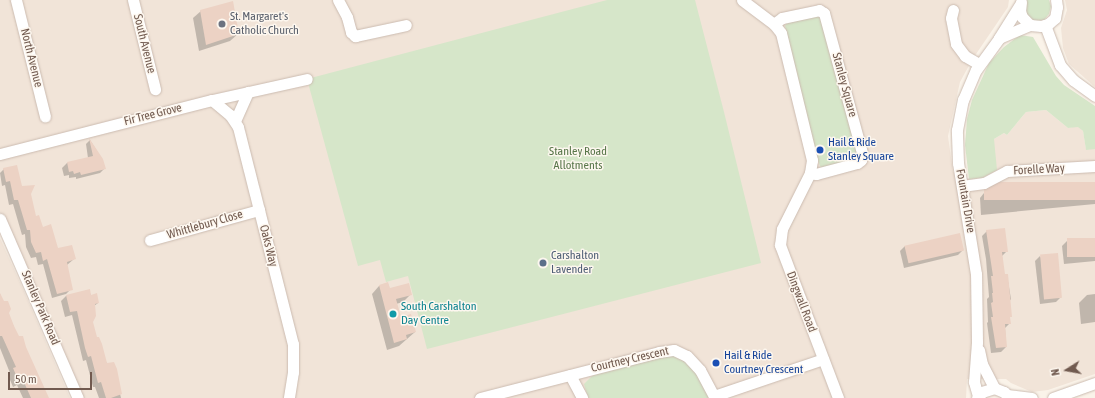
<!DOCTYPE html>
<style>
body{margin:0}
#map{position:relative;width:1095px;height:398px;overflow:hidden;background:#faf3e9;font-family:"Asap Condensed",sans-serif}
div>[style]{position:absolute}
.residential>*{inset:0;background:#f1e4d8}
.green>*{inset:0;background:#d6e6c9}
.shadow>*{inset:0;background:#0003}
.building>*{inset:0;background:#ecd2c4;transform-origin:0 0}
.roads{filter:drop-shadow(0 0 1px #cbbbb0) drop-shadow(0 0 1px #cbbbb0)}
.minor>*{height:11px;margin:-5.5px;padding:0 5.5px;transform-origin:5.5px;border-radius:5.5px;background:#fff}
.dots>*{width:11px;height:11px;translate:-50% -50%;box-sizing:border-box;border:2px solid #fdf7ef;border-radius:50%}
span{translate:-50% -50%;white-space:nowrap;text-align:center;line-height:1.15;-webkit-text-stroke:3px #fdf7ef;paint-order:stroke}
.worship-label{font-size:12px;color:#5b616d}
.left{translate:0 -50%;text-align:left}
.street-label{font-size:12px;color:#715a4f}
.transit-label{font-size:12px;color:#164399}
.park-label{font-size:12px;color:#587649}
.service-label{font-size:12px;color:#4e5e75}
.culture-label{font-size:12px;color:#0d838f}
.north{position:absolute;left:1047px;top:350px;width:40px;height:40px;-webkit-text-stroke:3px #fdf7ef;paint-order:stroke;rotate:259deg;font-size:11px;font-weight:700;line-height:16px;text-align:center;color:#715a4f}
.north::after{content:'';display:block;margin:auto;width:14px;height:18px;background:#715a4f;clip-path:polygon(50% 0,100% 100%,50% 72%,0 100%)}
.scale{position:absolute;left:8px;top:372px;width:84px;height:18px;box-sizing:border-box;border:2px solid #715a4f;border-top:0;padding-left:5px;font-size:12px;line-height:14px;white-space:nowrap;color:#715a4f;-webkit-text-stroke:3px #fdf7ef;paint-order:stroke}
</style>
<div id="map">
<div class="residential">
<i style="clip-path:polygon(0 0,1009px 0,1008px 7px,972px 60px,960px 82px,948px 136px,953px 172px,969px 179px,994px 139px,1004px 133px,1007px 135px,1026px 112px,1046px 110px,1068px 128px,1078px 126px,1083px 131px,1086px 149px,1095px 149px,1095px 374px,1048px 390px,1032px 392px,1011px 383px,1006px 379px,967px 379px,966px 398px,78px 398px,0 219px)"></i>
<i style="clip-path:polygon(1065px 0,1095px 0,1095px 87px,1069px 64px,1063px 48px,1061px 28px,1067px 10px)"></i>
<i style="clip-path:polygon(0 238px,23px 289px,70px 398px,0 398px)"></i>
</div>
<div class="green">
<i style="clip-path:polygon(607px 0,695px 0,724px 112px,761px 263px,427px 349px,408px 276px,386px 282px,380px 260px,358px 266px,307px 79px)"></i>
<i style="clip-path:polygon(1027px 0,1049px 0,1051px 6px,1049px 14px,1044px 20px,1037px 21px,1030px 19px,1025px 11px)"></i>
<i style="clip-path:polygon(819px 14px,858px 154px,856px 159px,821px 168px,818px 161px,785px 26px,787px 22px)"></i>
<i style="clip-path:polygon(1020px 35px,1033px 37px,1056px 76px,1064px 85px,1095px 106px,1095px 149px,1086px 150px,1083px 131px,1078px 127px,1068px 128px,1046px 110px,1026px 112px,1007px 135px,1004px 133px,994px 139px,997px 170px,982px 178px,969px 179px,965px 145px,967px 119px,972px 100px,989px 63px,1004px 47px)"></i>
<i style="clip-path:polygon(672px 355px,681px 358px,690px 365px,701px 381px,709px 398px,588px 398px,584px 384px,593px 375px)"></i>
</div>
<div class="shadow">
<i style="clip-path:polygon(201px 11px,238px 34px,230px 41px,199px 51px,193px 18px)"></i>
<i style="clip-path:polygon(90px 140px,102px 159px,105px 168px,100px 173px,76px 179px,76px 177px,69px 178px,69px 175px,64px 176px,62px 168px,67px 163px,88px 158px,86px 144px)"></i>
<i style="clip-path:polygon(4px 169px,30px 194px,35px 217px,57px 249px,74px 259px,67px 265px,71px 289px,66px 294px,52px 298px,43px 264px,38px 265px,36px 257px,31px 258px,26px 247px,25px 234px,22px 235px,13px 204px,9px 205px,5px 185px,2px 186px,0 173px)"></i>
<i style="clip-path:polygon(1095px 183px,1095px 204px,981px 215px,980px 198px,984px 193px)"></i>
<i style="clip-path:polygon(987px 231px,1007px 251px,1002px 256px,1004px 275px,1007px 275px,1011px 299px,1009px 302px,1010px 323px,1005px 328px,1006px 347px,1001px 352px,991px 353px,987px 323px,988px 322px,987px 299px,989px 297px,986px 259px,982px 236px)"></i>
<i style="clip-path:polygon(1095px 239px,1095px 261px,1064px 264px,1062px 246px,1067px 241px)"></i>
<i style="clip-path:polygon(905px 246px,963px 250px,958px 255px,904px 268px,900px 251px)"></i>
<i style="clip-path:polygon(1040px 256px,1061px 297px,1056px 302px,1040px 304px,1035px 261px)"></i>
<i style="clip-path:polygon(388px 284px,389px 290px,410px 295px,403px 302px,396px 304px,400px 318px,415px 332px,399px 346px,387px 350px,372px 294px,379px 286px)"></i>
<i style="clip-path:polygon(89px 290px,91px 296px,98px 303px,94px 306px,92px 322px,96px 338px,107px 364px,113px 363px,121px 398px,99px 398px,95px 387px,93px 387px,86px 360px,83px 361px,72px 315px,65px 317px,61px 301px,66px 296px)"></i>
<i style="clip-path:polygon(0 294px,18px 337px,25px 348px,48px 398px,23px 398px,17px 385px,13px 387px,8px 375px,10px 373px,0 348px)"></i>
<i style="clip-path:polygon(1095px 294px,1095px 322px,1081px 324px,1079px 303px,1087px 295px)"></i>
</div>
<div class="building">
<i style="clip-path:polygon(233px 1px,239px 34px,206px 45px,200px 10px)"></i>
<i style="clip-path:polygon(89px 138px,103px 159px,106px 169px,81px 175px,80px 172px,74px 174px,73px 171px,69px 172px,67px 162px,93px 156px)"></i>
<i style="clip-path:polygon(17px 165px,22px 186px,35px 185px,31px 194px,36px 216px,39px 215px,43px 227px,51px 224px,58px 248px,72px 245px,76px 259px,67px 262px,73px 290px,57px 294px,47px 259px,43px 261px,41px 252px,36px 253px,31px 242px,30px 230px,27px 230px,18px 200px,14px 200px,10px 181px,6px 182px,3px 168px)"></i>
<i style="left:1095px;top:182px;width:18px;height:111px;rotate:90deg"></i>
<i style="clip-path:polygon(1005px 228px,1008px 252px,1002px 252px,1005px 274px,1008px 274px,1012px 317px,1010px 317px,1011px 324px,1005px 324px,1007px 347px,996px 348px,991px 317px,993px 317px,991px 303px,993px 302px,992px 293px,993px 293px,991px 276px,993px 276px,986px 230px)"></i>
<i style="left:960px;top:233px;width:18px;height:57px;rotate:77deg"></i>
<i style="left:1095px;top:238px;width:19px;height:28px;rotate:90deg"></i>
<i style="left:1058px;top:253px;width:45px;height:18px;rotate:85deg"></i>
<i style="clip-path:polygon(388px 282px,390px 288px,409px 283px,412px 295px,396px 299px,401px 317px,411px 314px,416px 332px,406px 335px,407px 339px,394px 343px,379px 285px)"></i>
<i style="clip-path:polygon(90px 289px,91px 295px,97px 293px,99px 303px,95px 304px,96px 316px,93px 322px,97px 337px,99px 337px,102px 344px,107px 363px,114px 362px,117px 369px,122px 394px,111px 398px,106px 398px,101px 382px,98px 383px,91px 356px,88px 357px,85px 348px,77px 311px,70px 312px,66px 295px)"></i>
<i style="clip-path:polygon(0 293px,4px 301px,8px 301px,11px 309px,9px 313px,14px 326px,19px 336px,23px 336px,26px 347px,49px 398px,31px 398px,23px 380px,19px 382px,13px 368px,16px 367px,2px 336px,0 336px)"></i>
</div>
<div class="roads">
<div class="minor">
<i style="left:16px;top:0;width:120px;rotate:76deg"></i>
<i style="left:133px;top:0;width:92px;rotate:76.1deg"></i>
<i style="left:338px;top:0;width:19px;rotate:62deg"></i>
<i style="left:347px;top:17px;width:16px;rotate:75deg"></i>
<i style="left:351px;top:32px;width:6px;rotate:45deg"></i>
<i style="left:355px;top:36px;width:52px;rotate:-12.2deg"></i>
<i style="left:742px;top:0;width:40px;rotate:37deg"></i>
<i style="left:774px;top:24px;width:11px;rotate:52deg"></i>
<i style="left:781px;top:33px;width:131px;rotate:76.3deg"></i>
<i style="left:812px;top:160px;width:13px;rotate:99deg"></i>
<i style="left:810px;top:173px;width:63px;rotate:116.6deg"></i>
<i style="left:782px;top:229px;width:16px;rotate:97deg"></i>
<i style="left:780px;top:245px;width:164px;rotate:69.2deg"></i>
<i style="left:1021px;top:2px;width:9px;rotate:96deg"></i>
<i style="left:1020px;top:11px;width:6px;rotate:72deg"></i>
<i style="left:1022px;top:17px;width:11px;rotate:45deg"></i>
<i style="left:1030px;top:25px;width:11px;rotate:5deg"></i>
<i style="left:1041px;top:26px;width:7px;rotate:-16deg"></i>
<i style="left:1048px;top:24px;width:9px;rotate:-41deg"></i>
<i style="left:1055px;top:18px;width:11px;rotate:-80deg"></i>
<i style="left:1057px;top:7px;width:7px;rotate:-98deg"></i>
<i style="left:953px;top:10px;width:8px;rotate:104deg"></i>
<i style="left:951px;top:18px;width:26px;rotate:79deg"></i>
<i style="left:956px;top:44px;width:15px;rotate:53deg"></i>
<i style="left:965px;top:56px;width:16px;rotate:30deg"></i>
<i style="left:774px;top:24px;width:10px;rotate:-37deg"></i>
<i style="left:782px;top:18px;width:38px;rotate:-12deg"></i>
<i style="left:819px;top:10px;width:6px;rotate:31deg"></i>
<i style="left:824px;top:13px;width:145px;rotate:74.8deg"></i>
<i style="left:862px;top:153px;width:7px;rotate:98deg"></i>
<i style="left:861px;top:160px;width:5px;rotate:143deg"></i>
<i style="left:857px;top:163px;width:42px;rotate:165deg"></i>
<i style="left:816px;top:174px;width:6px;rotate:-171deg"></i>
<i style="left:1045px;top:25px;width:43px;rotate:69.4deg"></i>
<i style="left:1060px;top:65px;width:20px;rotate:49deg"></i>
<i style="left:1073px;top:80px;width:27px;rotate:36deg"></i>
<i style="left:999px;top:38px;width:34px;rotate:-23deg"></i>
<i style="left:212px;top:100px;width:23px;rotate:40deg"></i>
<i style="left:230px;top:115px;width:14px;rotate:56deg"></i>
<i style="left:238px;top:127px;width:86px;rotate:75.8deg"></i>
<i style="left:259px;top:210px;width:138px;rotate:75.8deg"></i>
<i style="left:293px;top:344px;width:28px;rotate:90deg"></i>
<i style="left:293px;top:372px;width:26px;rotate:99deg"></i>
<i style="left:235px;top:121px;width:32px;rotate:-66deg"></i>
<i style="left:0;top:154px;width:219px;rotate:-14.3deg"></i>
<i style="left:212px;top:100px;width:97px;rotate:-12.5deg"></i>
<i style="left:962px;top:186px;width:22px;rotate:-8deg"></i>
<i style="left:984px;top:183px;width:26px;rotate:-28deg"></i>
<i style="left:1007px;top:171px;width:88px;rotate:-3.3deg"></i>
<i style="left:0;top:219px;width:195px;rotate:66.5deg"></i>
<i style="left:150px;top:240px;width:113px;rotate:-15.4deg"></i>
<i style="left:979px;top:350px;width:14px;rotate:78deg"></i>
<i style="left:982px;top:364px;width:27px;rotate:63deg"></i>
<i style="left:570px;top:375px;width:26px;rotate:62deg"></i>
<i style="left:1007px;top:395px;width:25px;rotate:7deg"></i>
<i style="left:714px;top:396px;width:115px;rotate:-18.7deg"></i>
<i style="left:978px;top:396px;width:15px;rotate:-106deg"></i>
<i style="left:974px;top:382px;width:40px;rotate:-85.7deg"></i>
<i style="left:977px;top:342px;width:68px;rotate:-90.8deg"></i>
<i style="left:976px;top:274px;width:112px;rotate:-99.2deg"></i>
<i style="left:958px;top:163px;width:33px;rotate:-92deg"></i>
<i style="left:957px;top:130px;width:31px;rotate:-79deg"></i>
<i style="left:963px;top:100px;width:33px;rotate:-67deg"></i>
<i style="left:976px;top:70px;width:39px;rotate:-54deg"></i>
<i style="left:999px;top:38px;width:40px;rotate:-58deg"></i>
<i style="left:480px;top:398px;width:185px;rotate:-14.4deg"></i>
<i style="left:659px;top:352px;width:15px;rotate:-8deg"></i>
<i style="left:674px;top:350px;width:14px;rotate:25deg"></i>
<i style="left:687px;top:356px;width:19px;rotate:47deg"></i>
<i style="left:700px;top:370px;width:32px;rotate:62deg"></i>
<i style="left:977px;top:398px;width:8px;rotate:-50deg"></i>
<i style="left:982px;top:392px;width:13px;rotate:-18deg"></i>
<i style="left:994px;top:388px;width:11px;rotate:22deg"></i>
<i style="left:1004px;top:392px;width:8px;rotate:45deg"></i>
<i style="left:1053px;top:398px;width:45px;rotate:-19.7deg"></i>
</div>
</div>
<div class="dots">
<i style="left:222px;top:24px;background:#6b7280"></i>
<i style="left:820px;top:150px;background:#1a4fb4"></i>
<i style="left:543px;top:263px;background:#5c6f8a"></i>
<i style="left:393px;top:314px;background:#0f9aa8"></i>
<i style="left:716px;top:363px;background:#1a4fb4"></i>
</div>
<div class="worship-label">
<span class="left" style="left:230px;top:24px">St. Margaret's<br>Catholic Church</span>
</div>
<div class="street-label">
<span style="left:144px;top:44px;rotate:76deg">South Avenue</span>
<span style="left:31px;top:58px;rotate:76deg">North Avenue</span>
<span style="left:844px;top:85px;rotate:75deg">Stanley Square</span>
<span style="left:153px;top:115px;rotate:-14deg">Fir Tree Grove</span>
<span style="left:1039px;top:170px;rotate:-3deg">Forelle Way</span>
<span style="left:965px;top:201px;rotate:80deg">Fountain Drive</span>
<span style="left:205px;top:225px;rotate:-16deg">Whittlebury Close</span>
<span style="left:268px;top:246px;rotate:76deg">Oaks Way</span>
<span style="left:801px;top:302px;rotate:69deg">Dingwall Road</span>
<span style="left:40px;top:308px;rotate:67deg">Stanley Park Road</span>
<span style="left:630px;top:360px;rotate:-13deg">Courtney Crescent</span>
</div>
<div class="transit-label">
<span class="left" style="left:828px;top:150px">Hail &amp; Ride<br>Stanley Square</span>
<span class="left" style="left:724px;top:363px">Hail &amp; Ride<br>Courtney Crescent</span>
</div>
<div class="park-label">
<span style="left:578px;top:159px">Stanley Road<br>Allotments</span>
</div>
<div class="service-label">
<span class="left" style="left:551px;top:263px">Carshalton<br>Lavender</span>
</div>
<div class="culture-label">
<span class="left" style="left:401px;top:314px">South Carshalton<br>Day Centre</span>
</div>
<div class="north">N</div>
<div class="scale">50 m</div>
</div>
